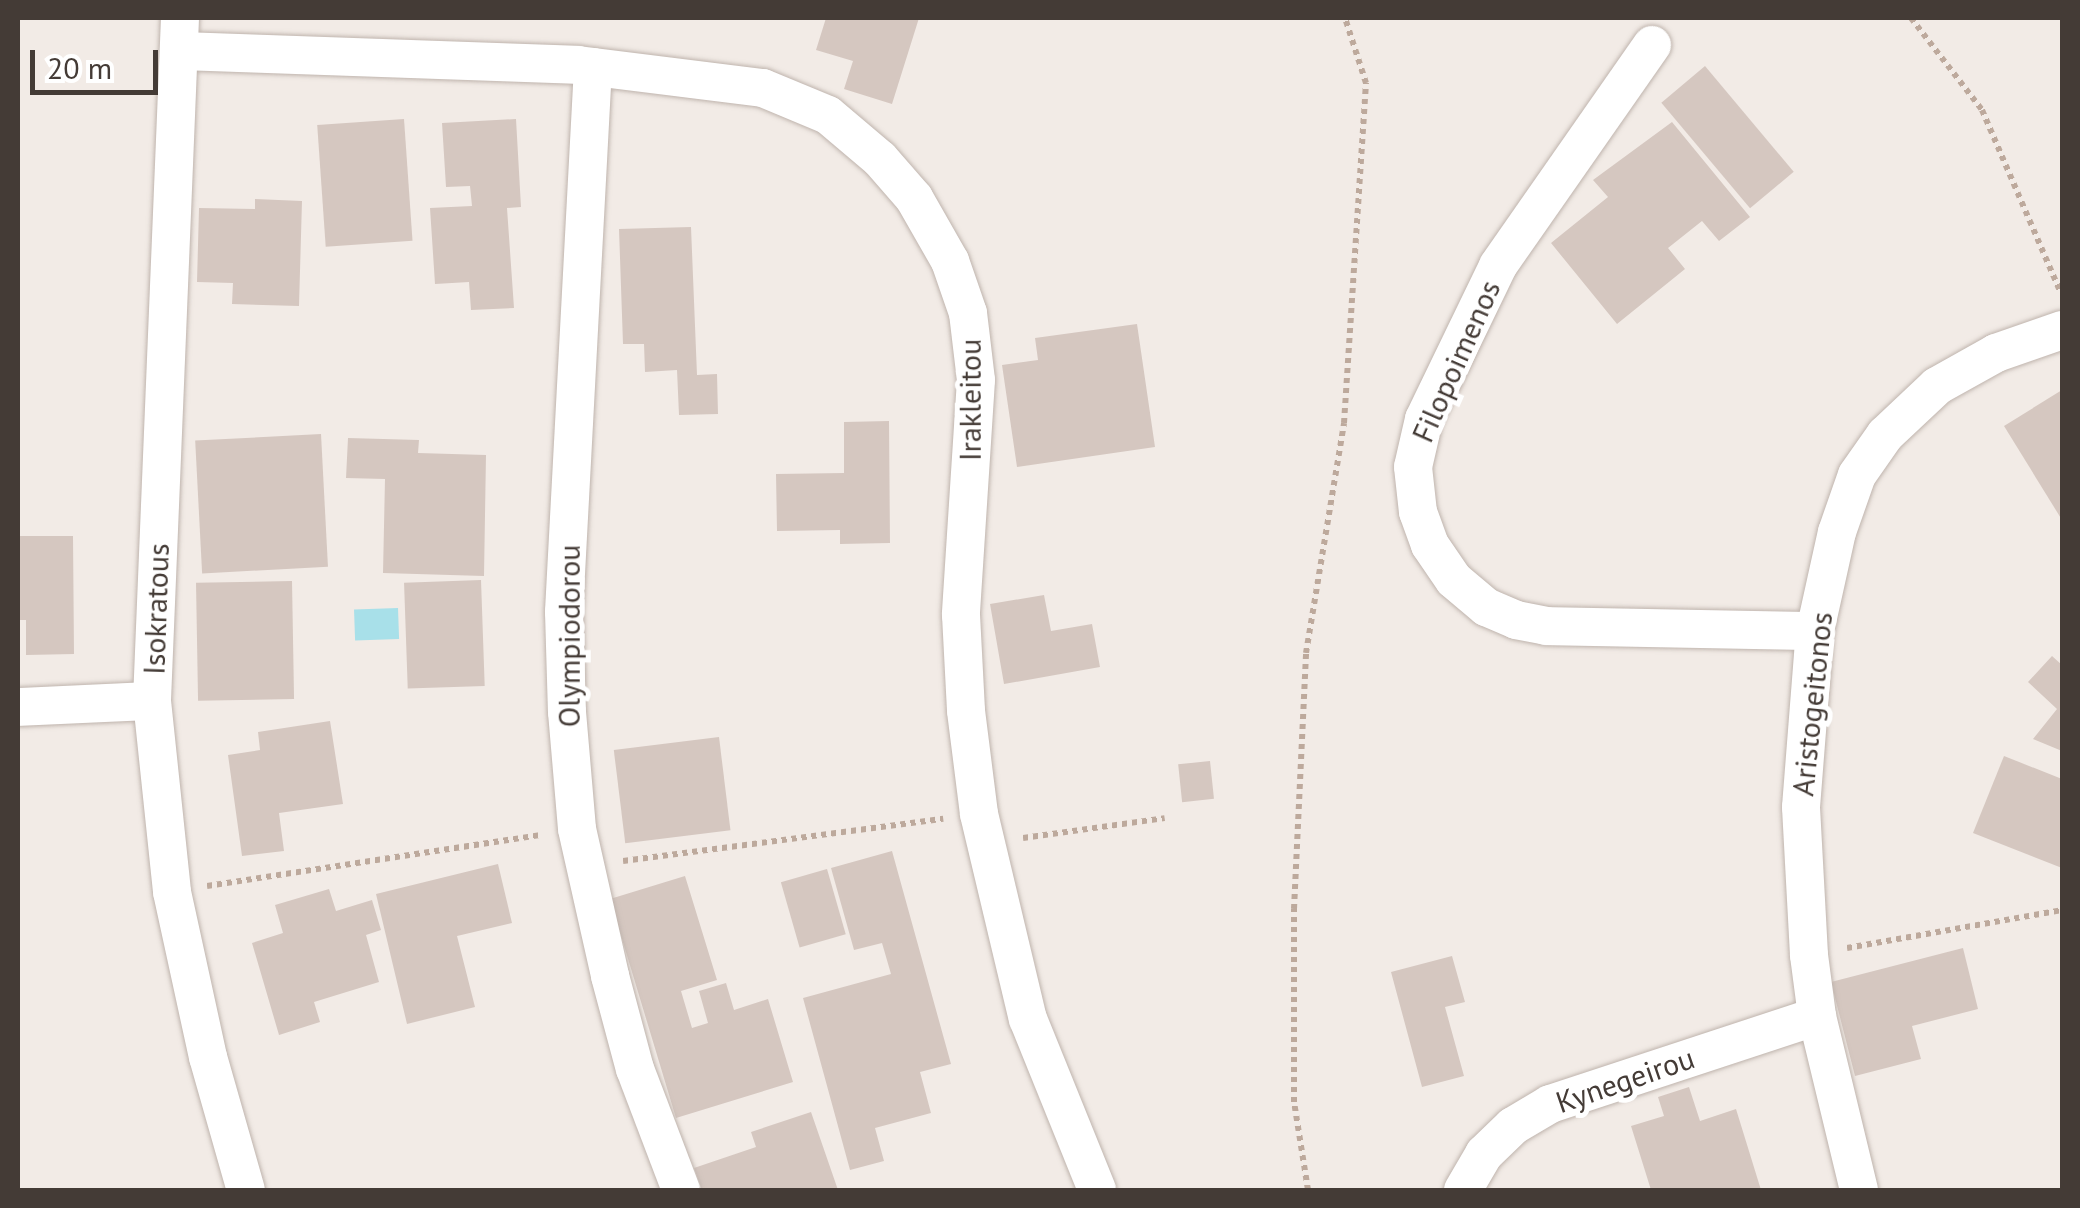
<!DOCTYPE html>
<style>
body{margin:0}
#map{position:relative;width:2080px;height:1208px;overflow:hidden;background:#f2ebe6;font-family:"PT Sans",sans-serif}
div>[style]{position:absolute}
.water>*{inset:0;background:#a8e0e9;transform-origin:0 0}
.building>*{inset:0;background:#d5c7c0;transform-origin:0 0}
.path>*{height:6px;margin-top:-3px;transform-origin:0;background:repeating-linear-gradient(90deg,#bda99c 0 5px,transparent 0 10px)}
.roads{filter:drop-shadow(0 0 2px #bfb4ad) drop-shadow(0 0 2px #bfb4ad)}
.street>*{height:38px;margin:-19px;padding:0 19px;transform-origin:19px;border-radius:19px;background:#fff}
span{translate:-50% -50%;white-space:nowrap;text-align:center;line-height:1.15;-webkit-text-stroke:10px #fff;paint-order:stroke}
.street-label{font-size:30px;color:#443b36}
.frame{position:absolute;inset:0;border:20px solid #443b36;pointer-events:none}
.scale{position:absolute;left:30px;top:50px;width:128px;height:45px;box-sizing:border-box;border:5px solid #443b36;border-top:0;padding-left:12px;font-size:30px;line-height:35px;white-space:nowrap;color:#443b36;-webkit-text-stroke:8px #fff;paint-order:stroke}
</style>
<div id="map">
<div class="water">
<i style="left:398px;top:608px;width:31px;height:44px;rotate:88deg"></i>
</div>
<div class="building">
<i style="clip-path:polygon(826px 18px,919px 18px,892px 104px,844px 89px,853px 61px,816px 50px)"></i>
<i style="left:1705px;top:66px;width:138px;height:57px;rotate:50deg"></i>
<i style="left:404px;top:119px;width:122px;height:87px;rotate:86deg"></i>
<i style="clip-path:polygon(516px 119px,521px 207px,507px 208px,514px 308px,471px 310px,469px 282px,435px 284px,430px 208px,472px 206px,470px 186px,446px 187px,442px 123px)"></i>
<i style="clip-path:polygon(1672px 122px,1750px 217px,1719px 241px,1702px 221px,1668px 248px,1685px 269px,1617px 324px,1551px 243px,1608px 197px,1593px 180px)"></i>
<i style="clip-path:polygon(255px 199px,302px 201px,299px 306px,232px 304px,233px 283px,197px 282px,199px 208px,255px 209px)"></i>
<i style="clip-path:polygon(691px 227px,697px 375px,717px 374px,718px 414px,679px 415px,677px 370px,645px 372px,644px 344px,623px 344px,619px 229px)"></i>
<i style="clip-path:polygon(1137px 324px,1155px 447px,1017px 467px,1002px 365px,1038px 360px,1035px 338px)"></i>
<i style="clip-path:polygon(2062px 390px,2062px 520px,2004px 426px)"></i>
<i style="clip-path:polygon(889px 421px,890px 543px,840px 544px,840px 530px,777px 531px,776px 474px,844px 473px,844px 422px)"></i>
<i style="left:321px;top:434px;width:133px;height:126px;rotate:87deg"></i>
<i style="clip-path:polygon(348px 438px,419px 440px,418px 453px,486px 455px,484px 576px,383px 573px,385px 479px,346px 478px)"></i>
<i style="clip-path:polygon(18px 536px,73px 536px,74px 654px,26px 655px,26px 620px,18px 620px)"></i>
<i style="left:481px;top:580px;width:106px;height:77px;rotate:88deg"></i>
<i style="left:292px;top:581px;width:118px;height:96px;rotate:89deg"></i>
<i style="clip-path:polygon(1044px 595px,1051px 631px,1092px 624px,1100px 667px,1004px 684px,990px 604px)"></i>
<i style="clip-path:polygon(2052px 656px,2062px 665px,2062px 751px,2033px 739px,2057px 709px,2028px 682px)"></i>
<i style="clip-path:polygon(330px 721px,343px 804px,279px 813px,284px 851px,242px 856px,228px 755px,260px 750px,258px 732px)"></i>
<i style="left:719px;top:737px;width:94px;height:106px;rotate:83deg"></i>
<i style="clip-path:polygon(2004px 756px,2062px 779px,2062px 868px,1973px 833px)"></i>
<i style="left:1210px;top:761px;width:38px;height:32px;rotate:84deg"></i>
<i style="clip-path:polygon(892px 851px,951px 1064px,920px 1072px,931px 1113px,875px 1128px,884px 1161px,850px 1170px,803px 998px,891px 974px,882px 943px,854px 950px,831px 868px)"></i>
<i style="clip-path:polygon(498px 864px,512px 923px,457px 936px,475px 1007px,407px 1024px,376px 894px)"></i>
<i style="left:827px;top:869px;width:68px;height:48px;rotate:74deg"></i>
<i style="clip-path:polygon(685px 876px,717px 980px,681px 991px,692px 1028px,708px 1023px,699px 991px,726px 983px,734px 1010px,768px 999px,793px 1082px,676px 1118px,610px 899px)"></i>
<i style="clip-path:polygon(329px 889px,336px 911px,372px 900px,381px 930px,366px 935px,379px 982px,314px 1002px,320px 1022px,279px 1035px,252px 943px,283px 933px,275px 905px)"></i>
<i style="clip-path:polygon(1963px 948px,1978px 1009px,1912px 1026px,1921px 1059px,1855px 1076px,1831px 982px)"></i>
<i style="clip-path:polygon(1452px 956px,1465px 1002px,1445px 1007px,1464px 1076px,1422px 1087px,1391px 972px)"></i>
<i style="clip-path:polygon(1689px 1087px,1700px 1121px,1736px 1109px,1761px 1190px,1651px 1190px,1631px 1126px,1664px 1116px,1658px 1097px)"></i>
<i style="clip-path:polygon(811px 1112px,838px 1190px,702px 1190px,694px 1168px,756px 1147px,751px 1132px)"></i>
</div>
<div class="path">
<i style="left:1911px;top:18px;width:116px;rotate:52.3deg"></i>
<i style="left:1982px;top:110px;width:197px;rotate:66.7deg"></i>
<i style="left:1023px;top:838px;width:143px;rotate:-8deg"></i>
<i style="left:623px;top:861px;width:323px;rotate:-7.5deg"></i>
<i style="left:207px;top:886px;width:338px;rotate:-8.7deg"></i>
<i style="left:1847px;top:948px;width:218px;rotate:-10deg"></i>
<i style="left:1308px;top:1190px;width:89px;rotate:-99deg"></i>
<i style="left:1294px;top:1102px;width:193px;rotate:-90deg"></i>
<i style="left:1294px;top:909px;width:256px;rotate:-87.3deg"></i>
<i style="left:1306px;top:653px;width:233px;rotate:-80.6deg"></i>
<i style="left:1344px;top:423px;width:341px;rotate:-86.3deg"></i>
<i style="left:1366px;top:83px;width:68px;rotate:-107.9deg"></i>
</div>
<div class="roads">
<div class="street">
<i style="left:180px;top:18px;width:684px;rotate:92.35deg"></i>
<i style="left:152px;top:701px;width:192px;rotate:84deg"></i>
<i style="left:172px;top:892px;width:169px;rotate:77.7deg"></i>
<i style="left:208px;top:1057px;width:138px;rotate:74.1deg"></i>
<i style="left:1652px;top:45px;width:269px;rotate:124.9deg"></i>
<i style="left:1498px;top:266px;width:170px;rotate:115.8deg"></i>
<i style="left:1424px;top:419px;width:49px;rotate:102.9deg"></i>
<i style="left:1413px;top:467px;width:45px;rotate:83.7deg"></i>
<i style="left:1418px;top:512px;width:35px;rotate:70deg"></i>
<i style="left:1430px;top:545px;width:42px;rotate:55.6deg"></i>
<i style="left:1454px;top:580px;width:42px;rotate:40.2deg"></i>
<i style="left:1486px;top:607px;width:33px;rotate:23deg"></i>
<i style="left:1516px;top:620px;width:31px;rotate:11deg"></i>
<i style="left:1546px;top:626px;width:269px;rotate:1.1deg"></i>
<i style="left:179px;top:51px;width:399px;rotate:2deg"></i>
<i style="left:578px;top:65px;width:186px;rotate:7.1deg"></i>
<i style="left:763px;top:88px;width:70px;rotate:22.6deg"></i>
<i style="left:828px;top:115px;width:68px;rotate:40.2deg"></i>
<i style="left:880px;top:159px;width:52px;rotate:48.9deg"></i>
<i style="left:914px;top:198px;width:73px;rotate:60.3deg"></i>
<i style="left:950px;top:261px;width:55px;rotate:70.9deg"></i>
<i style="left:968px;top:313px;width:67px;rotate:83.2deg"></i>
<i style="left:976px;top:380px;width:235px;rotate:93.7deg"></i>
<i style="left:961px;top:615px;width:96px;rotate:87deg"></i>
<i style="left:966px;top:711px;width:104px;rotate:82.8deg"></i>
<i style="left:979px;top:814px;width:211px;rotate:76.6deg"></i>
<i style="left:1028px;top:1019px;width:184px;rotate:68deg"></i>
<i style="left:593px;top:67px;width:546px;rotate:93.05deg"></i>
<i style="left:564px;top:612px;width:100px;rotate:88.3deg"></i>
<i style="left:567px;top:712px;width:117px;rotate:85.1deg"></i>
<i style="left:577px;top:829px;width:151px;rotate:77.3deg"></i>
<i style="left:610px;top:976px;width:96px;rotate:75deg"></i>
<i style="left:635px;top:1069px;width:129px;rotate:69.2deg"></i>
<i style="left:18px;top:707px;width:134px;rotate:-2.6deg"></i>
<i style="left:1463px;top:1190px;width:42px;rotate:-59.7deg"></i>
<i style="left:1484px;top:1154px;width:40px;rotate:-44deg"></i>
<i style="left:1513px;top:1126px;width:43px;rotate:-30.7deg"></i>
<i style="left:1550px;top:1104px;width:281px;rotate:-18.2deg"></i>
<i style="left:1859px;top:1190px;width:179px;rotate:-103.6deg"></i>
<i style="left:1817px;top:1016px;width:62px;rotate:-97.5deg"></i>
<i style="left:1809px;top:955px;width:148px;rotate:-93.1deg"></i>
<i style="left:1801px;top:807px;width:177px;rotate:-85.5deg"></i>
<i style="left:1815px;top:631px;width:101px;rotate:-77.5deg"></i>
<i style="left:1837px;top:532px;width:60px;rotate:-70.7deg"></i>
<i style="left:1857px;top:475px;width:49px;rotate:-55deg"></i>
<i style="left:1885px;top:435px;width:71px;rotate:-43.3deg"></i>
<i style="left:1937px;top:386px;width:68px;rotate:-29.2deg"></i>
<i style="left:1996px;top:353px;width:70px;rotate:-19.2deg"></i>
</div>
</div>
<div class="street-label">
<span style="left:1456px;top:361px;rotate:-66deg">Filopoimenos</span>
<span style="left:970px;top:400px;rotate:-90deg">Irakleitou</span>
<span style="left:156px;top:609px;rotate:-88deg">Isokratous</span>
<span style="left:569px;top:636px;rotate:-90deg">Olympiodorou</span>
<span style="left:1812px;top:704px;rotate:-84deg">Aristogeitonos</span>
<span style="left:1625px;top:1080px;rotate:-19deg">Kynegeirou</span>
</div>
<div class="frame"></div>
<div class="scale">20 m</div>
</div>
